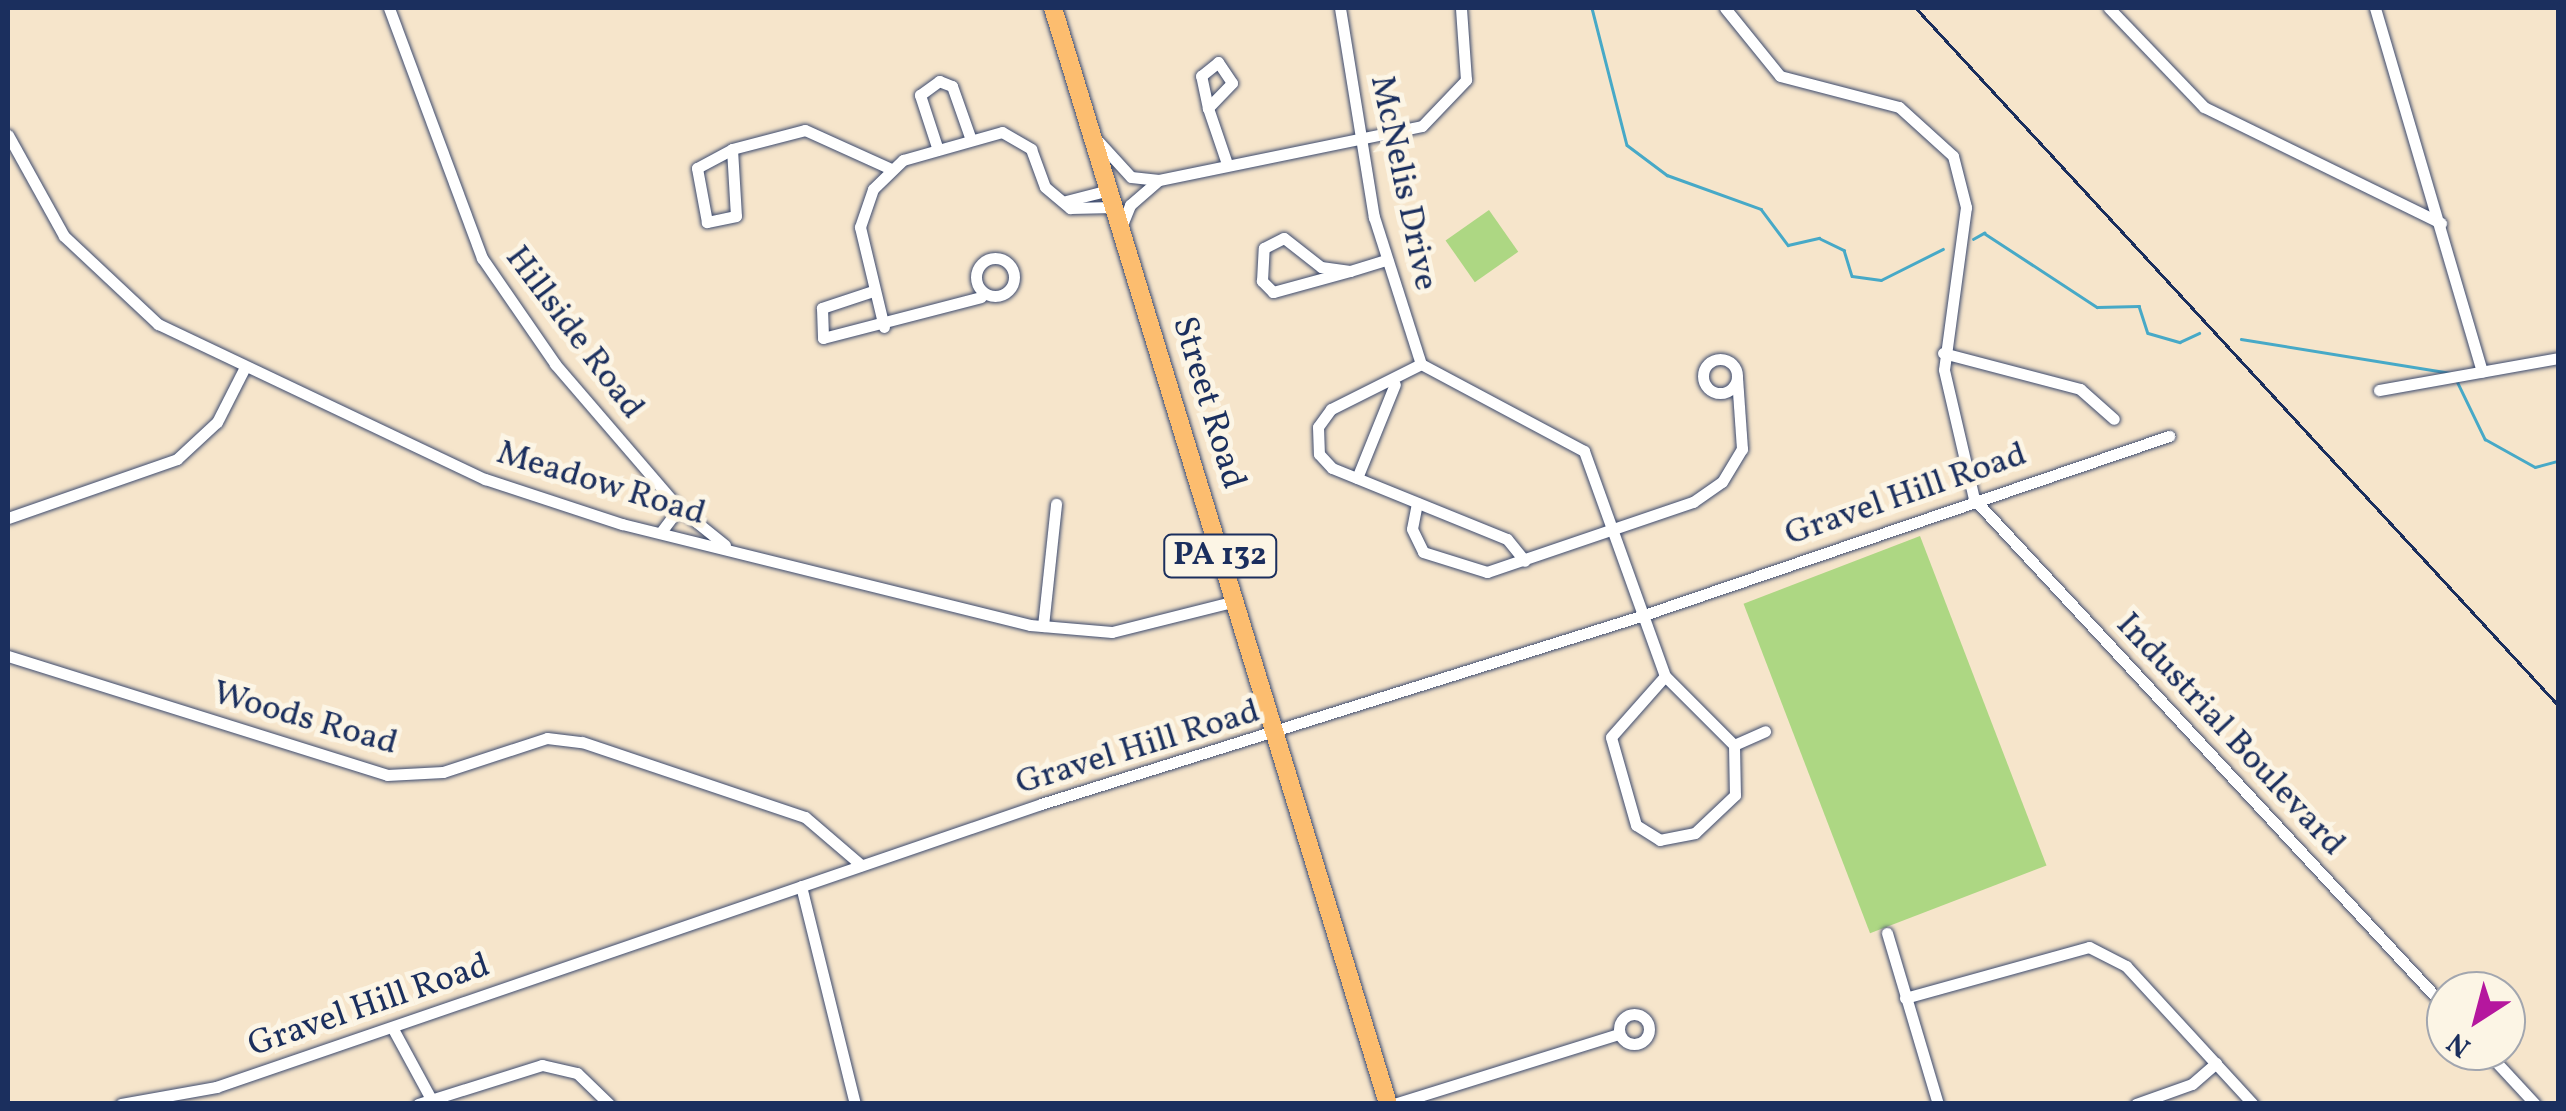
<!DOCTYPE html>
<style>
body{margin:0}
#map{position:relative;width:2566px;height:1111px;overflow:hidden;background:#f6e5cb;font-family:Vollkorn,serif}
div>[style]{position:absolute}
.green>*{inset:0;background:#add783;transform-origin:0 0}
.stream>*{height:2.5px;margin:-1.25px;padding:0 1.25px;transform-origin:1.25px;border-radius:1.25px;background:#47a9c7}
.roads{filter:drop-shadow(0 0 2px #3c4a6e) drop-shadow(0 0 2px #3c4a6e)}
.minor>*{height:11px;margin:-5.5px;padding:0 5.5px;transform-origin:5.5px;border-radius:5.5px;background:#fff}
.minor>.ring{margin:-5.5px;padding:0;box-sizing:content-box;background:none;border:11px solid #fff;border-radius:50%}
.primary>*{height:18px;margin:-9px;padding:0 9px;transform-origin:9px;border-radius:9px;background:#fcbd6f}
.rail>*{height:2.5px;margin:-1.25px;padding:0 1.25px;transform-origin:1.25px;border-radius:1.25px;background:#1b2f5e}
span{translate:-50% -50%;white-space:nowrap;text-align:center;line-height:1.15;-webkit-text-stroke:10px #fcf5e5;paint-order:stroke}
.shield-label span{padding:2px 8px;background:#fcf5e5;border:2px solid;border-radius:8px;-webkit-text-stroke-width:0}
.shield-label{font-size:32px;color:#1b2f5e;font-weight:700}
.street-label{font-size:35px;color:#1b2f5e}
.frame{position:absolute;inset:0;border:10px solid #1b2f5e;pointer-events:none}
.north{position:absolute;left:2426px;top:971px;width:100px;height:100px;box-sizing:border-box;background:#fcf5e5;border:2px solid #a2a6af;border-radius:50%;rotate:216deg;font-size:28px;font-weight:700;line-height:40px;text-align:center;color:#1b2f5e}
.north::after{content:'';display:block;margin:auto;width:35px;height:45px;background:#b5179e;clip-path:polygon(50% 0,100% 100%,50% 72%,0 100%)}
</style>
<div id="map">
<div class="green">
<i style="left:1489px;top:210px;width:51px;height:53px;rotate:55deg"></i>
<i style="left:1920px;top:536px;width:353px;height:189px;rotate:69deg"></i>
</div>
<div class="stream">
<i style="left:1592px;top:8px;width:141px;rotate:75.7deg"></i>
<i style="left:1627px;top:145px;width:50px;rotate:36.9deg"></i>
<i style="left:1667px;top:175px;width:100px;rotate:19.9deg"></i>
<i style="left:1761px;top:209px;width:45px;rotate:53.1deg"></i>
<i style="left:1788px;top:245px;width:32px;rotate:-13deg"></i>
<i style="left:1819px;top:238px;width:28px;rotate:26deg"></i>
<i style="left:1844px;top:250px;width:27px;rotate:73deg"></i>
<i style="left:1852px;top:276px;width:29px;rotate:8deg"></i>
<i style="left:1881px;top:280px;width:69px;rotate:-26.6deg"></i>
<i style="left:1973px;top:239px;width:13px;rotate:-29deg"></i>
<i style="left:1984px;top:233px;width:135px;rotate:33.2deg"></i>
<i style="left:2097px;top:307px;width:42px;rotate:-1.4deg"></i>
<i style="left:2139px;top:306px;width:28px;rotate:72deg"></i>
<i style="left:2148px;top:333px;width:33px;rotate:16deg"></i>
<i style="left:2180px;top:342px;width:21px;rotate:-25deg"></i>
<i style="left:2241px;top:339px;width:212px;rotate:9.2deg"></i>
<i style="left:2456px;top:379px;width:67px;rotate:64.2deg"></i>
<i style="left:2485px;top:439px;width:57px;rotate:29.2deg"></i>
<i style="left:2535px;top:467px;width:24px;rotate:-15deg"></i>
</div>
<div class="roads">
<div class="minor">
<i style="left:389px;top:8px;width:267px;rotate:69.6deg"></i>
<i style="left:482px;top:258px;width:129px;rotate:55.4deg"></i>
<i style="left:555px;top:364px;width:190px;rotate:49.3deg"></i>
<i style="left:1340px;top:8px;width:212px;rotate:80.8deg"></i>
<i style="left:1374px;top:217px;width:154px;rotate:72.3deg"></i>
<i style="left:1421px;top:364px;width:185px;rotate:28.1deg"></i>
<i style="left:1584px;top:451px;width:239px;rotate:70.2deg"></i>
<i style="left:1665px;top:676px;width:98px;rotate:45deg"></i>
<i style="left:1734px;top:745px;width:50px;rotate:88.9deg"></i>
<i style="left:1735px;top:795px;width:55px;rotate:136.5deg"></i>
<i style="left:1695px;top:833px;width:36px;rotate:169deg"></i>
<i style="left:1660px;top:840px;width:28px;rotate:-148deg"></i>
<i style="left:1636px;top:825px;width:91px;rotate:-105.9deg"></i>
<i style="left:1611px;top:737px;width:81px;rotate:-48.5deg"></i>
<i style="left:1725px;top:8px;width:87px;rotate:51deg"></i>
<i style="left:1780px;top:76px;width:123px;rotate:14.6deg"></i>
<i style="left:1899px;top:107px;width:73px;rotate:42.2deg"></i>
<i style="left:1953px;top:156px;width:53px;rotate:75.7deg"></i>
<i style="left:1966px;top:207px;width:164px;rotate:97.7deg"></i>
<i style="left:1944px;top:370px;width:132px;rotate:76.9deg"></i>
<i style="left:1974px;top:499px;width:694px;rotate:47.16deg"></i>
<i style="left:2109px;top:8px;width:137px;rotate:46.2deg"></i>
<i style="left:2204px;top:107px;width:264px;rotate:26.1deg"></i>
<i style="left:2375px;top:8px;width:379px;rotate:73.6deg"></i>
<i style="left:1218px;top:62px;width:25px;rotate:56deg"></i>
<i style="left:1232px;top:83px;width:35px;rotate:134deg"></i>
<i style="left:1208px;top:108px;width:33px;rotate:-102deg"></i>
<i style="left:1201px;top:76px;width:22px;rotate:-39deg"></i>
<i style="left:1208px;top:108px;width:56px;rotate:71.2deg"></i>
<i style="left:8px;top:135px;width:115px;rotate:61deg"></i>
<i style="left:64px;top:236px;width:129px;rotate:43.1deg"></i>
<i style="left:158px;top:324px;width:362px;rotate:25.4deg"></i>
<i style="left:485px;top:479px;width:144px;rotate:18.2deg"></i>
<i style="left:622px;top:524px;width:420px;rotate:13.9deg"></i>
<i style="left:1030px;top:625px;width:82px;rotate:4.9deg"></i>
<i style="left:1112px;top:632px;width:127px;rotate:-14.1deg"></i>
<i style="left:1099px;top:142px;width:47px;rotate:47.6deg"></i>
<i style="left:1131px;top:177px;width:28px;rotate:6deg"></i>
<i style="left:1159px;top:180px;width:268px;rotate:-11.6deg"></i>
<i style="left:1422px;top:126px;width:64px;rotate:-46.3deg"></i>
<i style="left:1466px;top:80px;width:72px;rotate:-94deg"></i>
<i style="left:937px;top:147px;width:55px;rotate:-108.1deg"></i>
<i style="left:920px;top:95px;width:24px;rotate:-36deg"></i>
<i style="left:939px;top:81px;width:14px;rotate:21deg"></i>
<i style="left:952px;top:86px;width:54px;rotate:70.6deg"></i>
<i style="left:732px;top:149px;width:67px;rotate:86.6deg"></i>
<i style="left:736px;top:216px;width:30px;rotate:168deg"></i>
<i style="left:707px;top:222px;width:55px;rotate:-100.5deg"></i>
<i style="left:697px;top:168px;width:40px;rotate:-28deg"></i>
<i style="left:732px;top:149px;width:75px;rotate:-14.6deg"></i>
<i style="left:805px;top:130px;width:94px;rotate:24.4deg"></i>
<i style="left:1066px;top:201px;width:44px;rotate:-14.3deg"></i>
<i style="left:1122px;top:225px;width:22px;rotate:-68deg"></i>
<i style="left:1130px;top:205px;width:38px;rotate:-41deg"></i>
<i style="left:1284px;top:238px;width:47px;rotate:38.1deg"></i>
<i style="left:1321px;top:267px;width:29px;rotate:8deg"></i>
<i style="left:1350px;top:271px;width:80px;rotate:164.7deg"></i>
<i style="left:1273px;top:292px;width:16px;rotate:-135deg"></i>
<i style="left:1262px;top:281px;width:33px;rotate:-87deg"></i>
<i style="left:1264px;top:248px;width:22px;rotate:-27deg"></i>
<i class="ring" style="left:976px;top:258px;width:27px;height:27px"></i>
<i style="left:1350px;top:271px;width:39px;rotate:-17deg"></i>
<i style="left:873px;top:291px;width:54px;rotate:161.6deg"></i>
<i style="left:822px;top:308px;width:30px;rotate:88deg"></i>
<i style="left:823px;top:338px;width:163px;rotate:-14.5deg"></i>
<i style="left:884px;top:327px;width:103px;rotate:-103.5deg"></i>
<i style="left:860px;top:227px;width:40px;rotate:-71.1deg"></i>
<i style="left:873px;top:189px;width:42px;rotate:-44deg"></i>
<i style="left:903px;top:160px;width:103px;rotate:-15.8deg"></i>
<i style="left:1002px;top:132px;width:34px;rotate:30deg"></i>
<i style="left:1031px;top:149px;width:40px;rotate:69.8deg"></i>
<i style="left:1045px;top:187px;width:33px;rotate:40deg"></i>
<i style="left:1070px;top:208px;width:44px;rotate:-1.3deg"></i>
<i style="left:1943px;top:353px;width:142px;rotate:14.7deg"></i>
<i style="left:2080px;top:389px;width:45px;rotate:41.4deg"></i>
<i class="ring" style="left:1703px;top:359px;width:23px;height:23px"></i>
<i style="left:1421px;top:364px;width:101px;rotate:153.4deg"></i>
<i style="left:1331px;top:409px;width:22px;rotate:126deg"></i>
<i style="left:1318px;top:427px;width:27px;rotate:88deg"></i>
<i style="left:1319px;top:454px;width:19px;rotate:47deg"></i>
<i style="left:1332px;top:468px;width:189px;rotate:22.1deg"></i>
<i style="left:1507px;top:539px;width:28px;rotate:51deg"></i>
<i style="left:2379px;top:390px;width:182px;rotate:-10.1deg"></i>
<i style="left:1357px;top:478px;width:101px;rotate:-68deg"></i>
<i style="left:1417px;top:503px;width:26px;rotate:101deg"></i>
<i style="left:1412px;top:529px;width:25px;rotate:64deg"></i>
<i style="left:1423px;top:552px;width:67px;rotate:17.4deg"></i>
<i style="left:1487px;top:572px;width:218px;rotate:-18.8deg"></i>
<i style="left:1693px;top:502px;width:35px;rotate:-35deg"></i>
<i style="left:1722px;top:482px;width:39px;rotate:-59deg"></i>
<i style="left:1742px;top:449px;width:72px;rotate:-94deg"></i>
<i style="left:8px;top:518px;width:179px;rotate:-19.2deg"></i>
<i style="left:177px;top:459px;width:54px;rotate:-42.8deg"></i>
<i style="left:217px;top:422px;width:59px;rotate:-63deg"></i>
<i style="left:661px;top:532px;width:30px;rotate:-53deg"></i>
<i style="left:679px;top:508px;width:59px;rotate:38.8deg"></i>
<i style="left:1043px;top:626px;width:123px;rotate:-83.9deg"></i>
<i style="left:8px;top:656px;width:397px;rotate:17.4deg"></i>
<i style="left:387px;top:775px;width:56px;rotate:-3.1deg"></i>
<i style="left:443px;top:772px;width:109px;rotate:-18.1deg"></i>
<i style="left:547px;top:738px;width:35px;rotate:7deg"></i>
<i style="left:582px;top:742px;width:235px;rotate:18.6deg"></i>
<i style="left:805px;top:817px;width:74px;rotate:40.6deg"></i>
<i style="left:1734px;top:745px;width:34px;rotate:-24deg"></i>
<i style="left:801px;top:886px;width:225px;rotate:76.1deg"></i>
<i style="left:1887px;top:933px;width:178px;rotate:73.4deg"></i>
<i style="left:1905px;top:998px;width:191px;rotate:-15.5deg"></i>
<i style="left:2089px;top:947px;width:42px;rotate:27.2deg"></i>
<i style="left:2126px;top:966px;width:188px;rotate:47.4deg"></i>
<i class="ring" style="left:1619px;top:1014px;width:19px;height:19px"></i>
<i style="left:393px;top:1029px;width:80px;rotate:61.5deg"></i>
<i style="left:2486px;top:1051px;width:72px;rotate:47.2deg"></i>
<i style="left:121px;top:1104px;width:97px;rotate:-10.1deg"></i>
<i style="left:216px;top:1087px;width:872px;rotate:-18.93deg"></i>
<i style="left:1041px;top:804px;width:632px;rotate:-17.4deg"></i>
<i style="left:1644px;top:615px;width:555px;rotate:-18.83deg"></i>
<i style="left:418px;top:1104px;width:130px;rotate:-17.5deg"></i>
<i style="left:542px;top:1065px;width:36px;rotate:13deg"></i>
<i style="left:577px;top:1073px;width:45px;rotate:44.1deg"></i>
<i style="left:1394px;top:1104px;width:236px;rotate:-17.3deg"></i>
<i style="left:2136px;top:1104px;width:59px;rotate:-19.7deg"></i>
<i style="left:2192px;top:1084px;width:32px;rotate:-41deg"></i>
</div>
<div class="primary">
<i style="left:1053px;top:8px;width:1146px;rotate:73deg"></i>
</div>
</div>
<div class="rail">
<i style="left:1916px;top:8px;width:948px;rotate:47.35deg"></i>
</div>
<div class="shield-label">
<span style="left:1220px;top:556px">PA 132</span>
</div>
<div class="street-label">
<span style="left:1403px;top:183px;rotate:78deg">McNelis Drive</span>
<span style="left:574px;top:333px;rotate:53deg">Hillside Road</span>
<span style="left:1208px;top:403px;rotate:73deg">Street Road</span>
<span style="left:601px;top:484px;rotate:17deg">Meadow Road</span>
<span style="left:1906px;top:495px;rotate:-19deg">Gravel Hill Road</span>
<span style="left:305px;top:719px;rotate:16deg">Woods Road</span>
<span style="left:2230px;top:735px;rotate:47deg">Industrial Boulevard</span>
<span style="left:1138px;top:748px;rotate:-17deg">Gravel Hill Road</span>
<span style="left:369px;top:1006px;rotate:-19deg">Gravel Hill Road</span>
</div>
<div class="frame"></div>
<div class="north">N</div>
</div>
